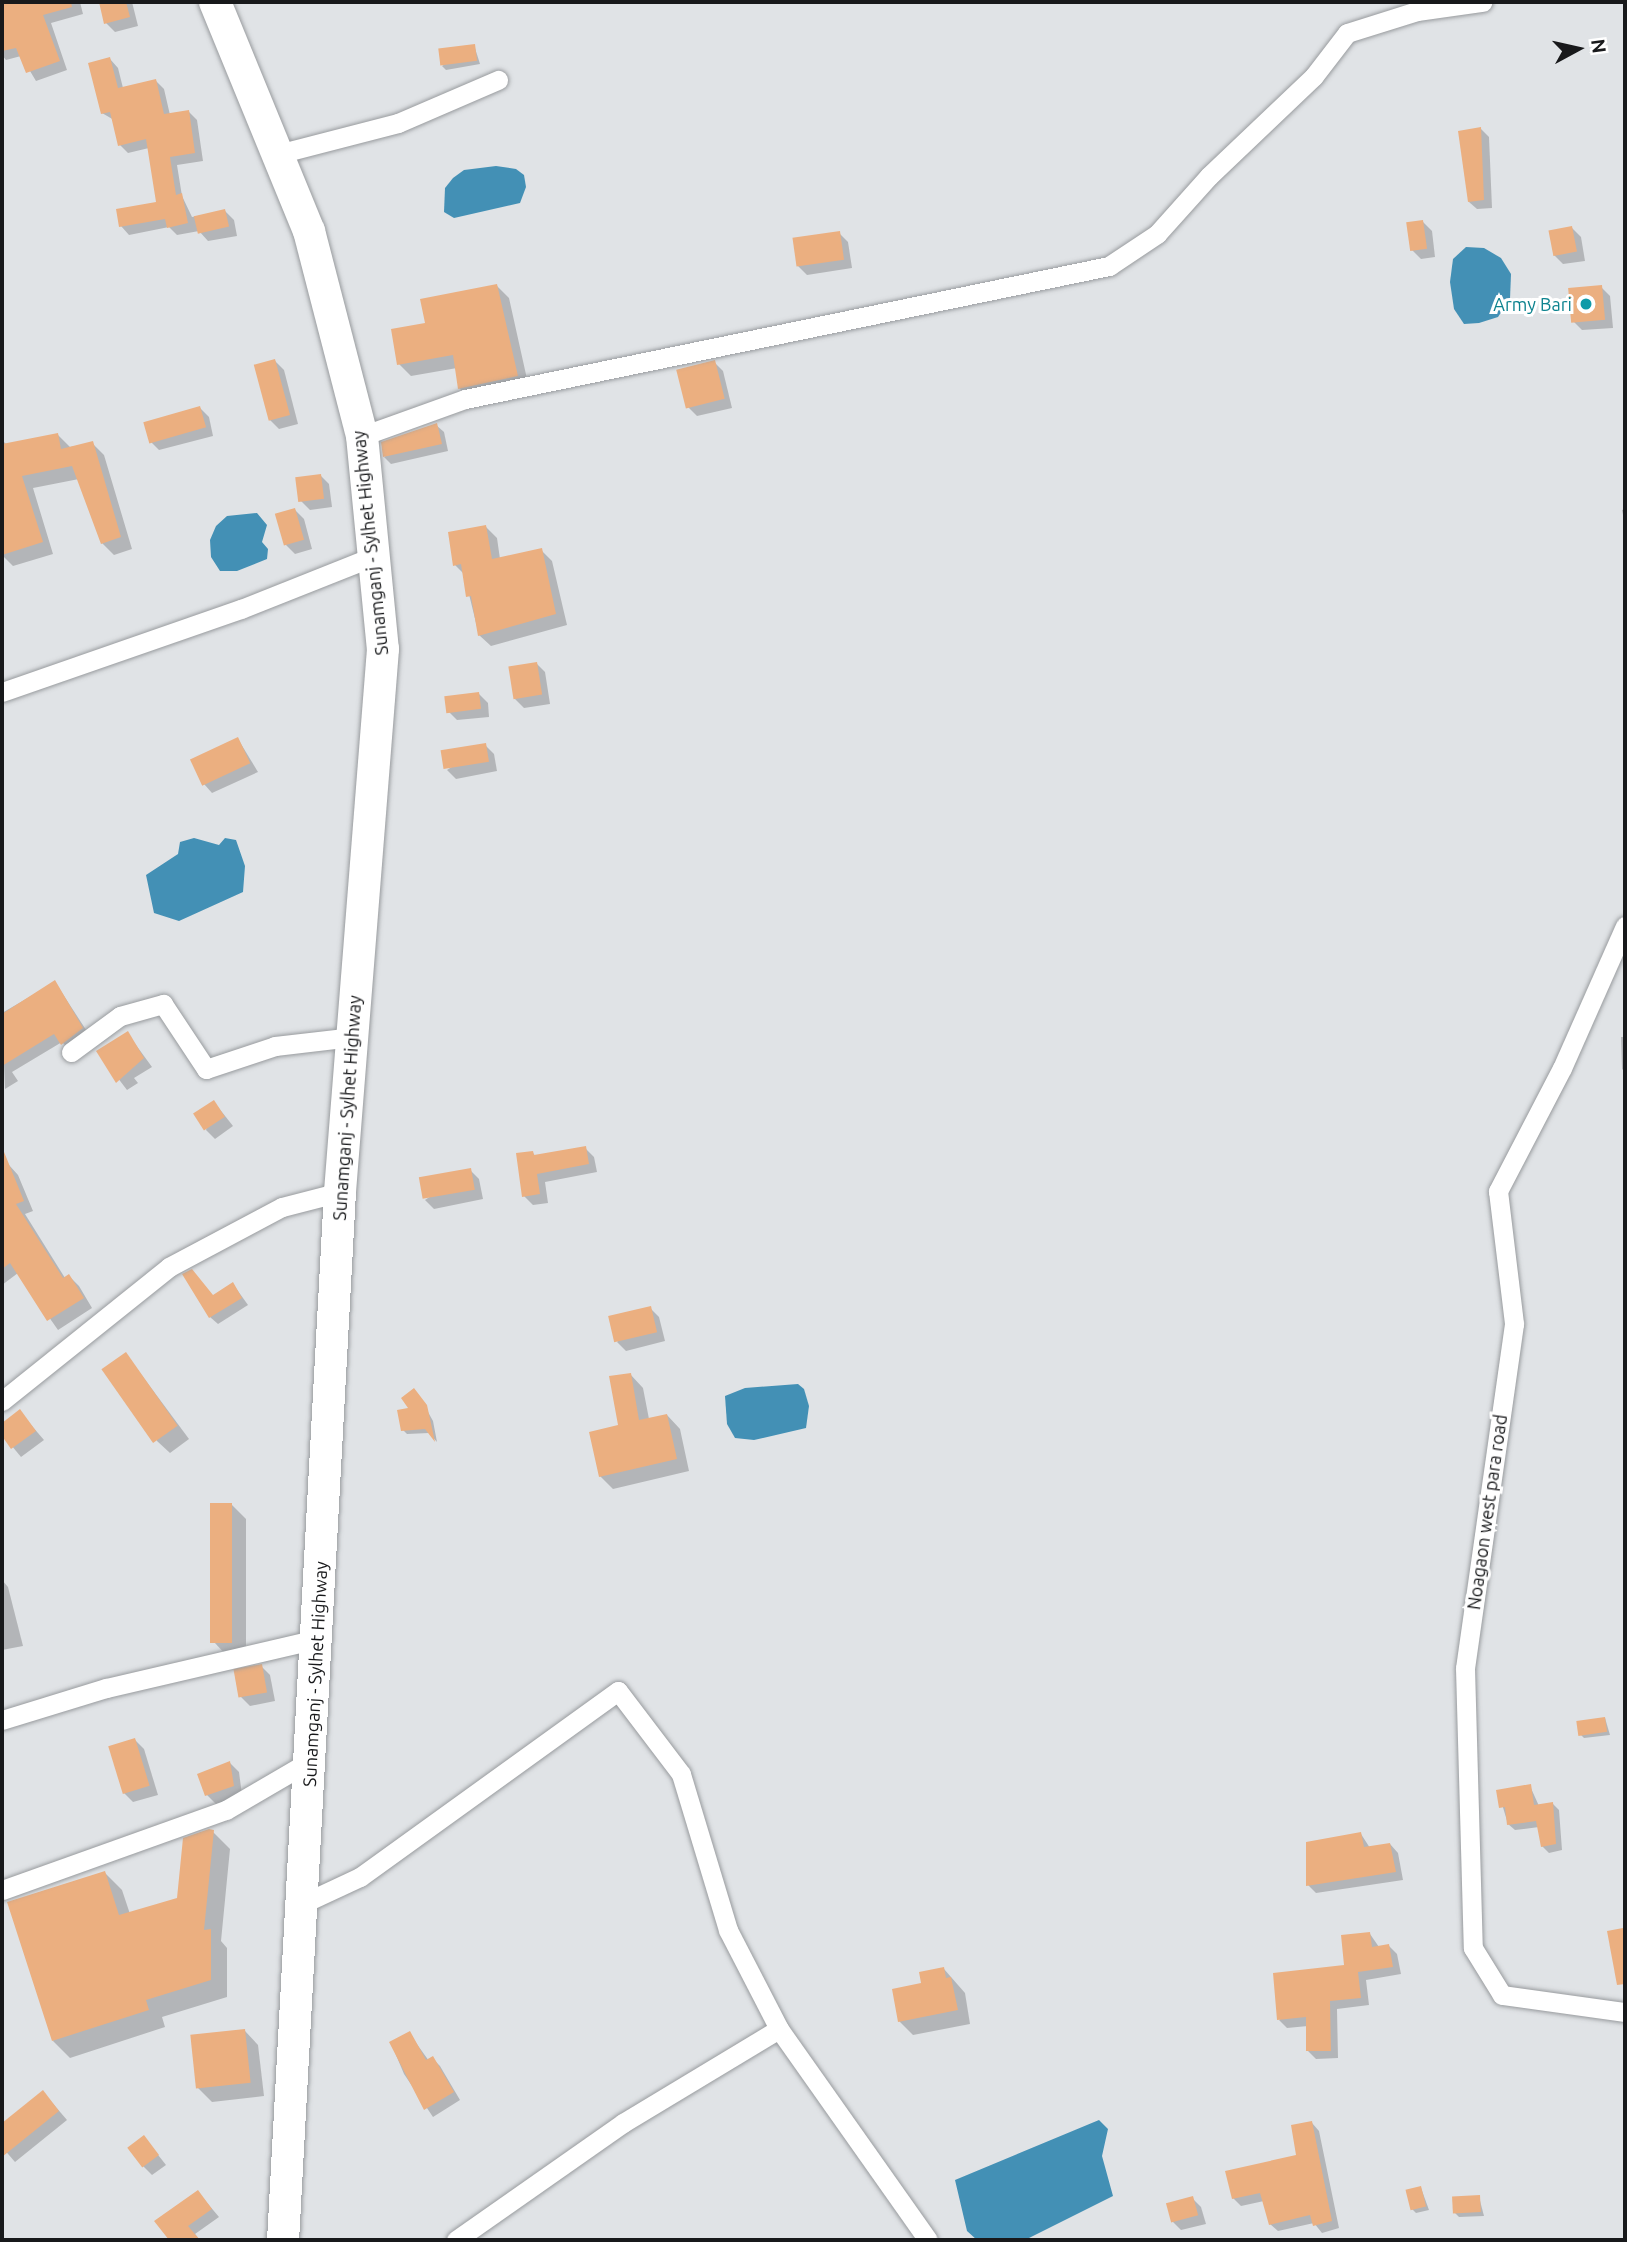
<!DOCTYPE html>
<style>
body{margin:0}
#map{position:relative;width:1627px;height:2242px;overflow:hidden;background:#e0e3e6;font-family:Ubuntu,sans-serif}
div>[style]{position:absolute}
.water>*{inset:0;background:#4390b5}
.shadow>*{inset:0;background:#0003}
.building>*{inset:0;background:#ebaf80;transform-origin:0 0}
.roads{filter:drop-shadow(0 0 2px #989b9e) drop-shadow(0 0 2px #989b9e)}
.minor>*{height:19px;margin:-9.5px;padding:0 9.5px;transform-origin:9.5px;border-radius:9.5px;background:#fff}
.primary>*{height:32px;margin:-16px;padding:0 16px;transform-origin:16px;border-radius:16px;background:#fff}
.dots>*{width:19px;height:19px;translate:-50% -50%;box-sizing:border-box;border:4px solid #fff;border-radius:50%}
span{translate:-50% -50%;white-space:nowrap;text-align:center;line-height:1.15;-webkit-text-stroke:6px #fff;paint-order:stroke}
.culture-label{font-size:18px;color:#0d838f}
.right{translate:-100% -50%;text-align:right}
.street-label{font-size:18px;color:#18191b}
.frame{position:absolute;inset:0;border:4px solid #18191b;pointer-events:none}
.north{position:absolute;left:1543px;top:14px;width:70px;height:70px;-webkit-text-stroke:5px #fff;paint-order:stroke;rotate:82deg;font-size:19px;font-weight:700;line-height:28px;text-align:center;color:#18191b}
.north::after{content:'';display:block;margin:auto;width:24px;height:32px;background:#18191b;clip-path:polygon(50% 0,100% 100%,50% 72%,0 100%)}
</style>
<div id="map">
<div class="water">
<i style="clip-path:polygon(496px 166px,516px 169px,524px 175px,526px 187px,520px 203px,454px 218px,444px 212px,445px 188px,453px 178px,464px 170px)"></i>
<i style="clip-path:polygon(1466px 247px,1484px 248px,1501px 258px,1511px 274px,1510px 299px,1498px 317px,1479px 323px,1464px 324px,1454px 309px,1450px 282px,1453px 259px)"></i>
<i style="clip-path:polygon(257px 513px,267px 525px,262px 542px,268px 549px,267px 559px,237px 571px,220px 571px,211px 557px,210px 540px,216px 526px,227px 516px)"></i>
<i style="clip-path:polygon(194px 838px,219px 845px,225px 838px,236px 840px,245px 866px,243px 892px,179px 921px,154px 913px,146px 875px,178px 854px,180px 842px)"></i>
<i style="clip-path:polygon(798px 1384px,804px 1389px,809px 1406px,806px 1428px,754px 1440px,735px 1438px,727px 1424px,725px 1396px,745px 1388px)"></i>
<i style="clip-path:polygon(1099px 2120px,1108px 2129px,1102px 2156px,1113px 2196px,1025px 2240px,977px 2240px,967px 2231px,955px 2180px)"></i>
</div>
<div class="shadow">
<i style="clip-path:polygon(2px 2px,80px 2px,83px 14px,51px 23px,67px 70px,36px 81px,21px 56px,6px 60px,2px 55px)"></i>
<i style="clip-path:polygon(101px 2px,132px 2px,138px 26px,115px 32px,106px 23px)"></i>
<i style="clip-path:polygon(474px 45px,480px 64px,446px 70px,442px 66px)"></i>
<i style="clip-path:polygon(110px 59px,118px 68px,123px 88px,156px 81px,164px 89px,170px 115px,189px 112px,197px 120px,203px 161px,177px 165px,182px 196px,192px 217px,225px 211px,234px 220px,237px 236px,208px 241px,199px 231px,177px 235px,169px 227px,129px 235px,121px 226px,158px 203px,149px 148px,128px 153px,120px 145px,114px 120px,102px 113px)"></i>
<i style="clip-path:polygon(1481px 129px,1489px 137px,1492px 208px,1477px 209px,1469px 202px)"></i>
<i style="clip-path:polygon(1423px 222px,1432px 231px,1435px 257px,1421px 259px,1412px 250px)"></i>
<i style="clip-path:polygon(1572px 228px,1581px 237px,1585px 261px,1563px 264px,1554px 255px)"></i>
<i style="clip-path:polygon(839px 233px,848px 242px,852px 268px,807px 275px,798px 266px)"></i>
<i style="clip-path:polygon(497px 286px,509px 298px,529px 388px,472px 400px,459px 388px,457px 368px,411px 376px,399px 364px,427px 325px)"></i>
<i style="clip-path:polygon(1601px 287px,1610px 296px,1613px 328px,1582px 330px,1573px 321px)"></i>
<i style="clip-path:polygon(275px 361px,284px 370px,298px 424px,279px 429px,270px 420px)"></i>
<i style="clip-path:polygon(714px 362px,723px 371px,732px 408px,697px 416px,688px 407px)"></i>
<i style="clip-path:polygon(200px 408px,209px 417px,213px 436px,159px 450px,150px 441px)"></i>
<i style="clip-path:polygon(436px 425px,444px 432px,448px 451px,391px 464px,384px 457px)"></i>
<i style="clip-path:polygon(58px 435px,70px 447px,92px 443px,104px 455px,132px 549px,114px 555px,102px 543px,79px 479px,33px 488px,53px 554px,13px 566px,2px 555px,2px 440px,7px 445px)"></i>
<i style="clip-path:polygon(320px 475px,329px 484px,332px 507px,310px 510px,301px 501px)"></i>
<i style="clip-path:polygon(1625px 509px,1625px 525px,1622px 510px)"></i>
<i style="clip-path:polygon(295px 510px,304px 519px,312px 549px,295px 554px,286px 545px)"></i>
<i style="clip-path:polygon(486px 527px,497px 538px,500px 559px,541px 550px,552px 561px,567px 625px,491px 646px,479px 635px,464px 574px,455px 565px)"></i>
<i style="clip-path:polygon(536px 663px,545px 672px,550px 704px,524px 708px,515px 699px)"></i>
<i style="clip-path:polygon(479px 694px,488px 703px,489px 717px,457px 720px,448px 711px)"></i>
<i style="clip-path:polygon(238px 739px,258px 772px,212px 793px,204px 784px)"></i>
<i style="clip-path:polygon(485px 745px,494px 754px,497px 771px,456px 779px,447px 770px)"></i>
<i style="clip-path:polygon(55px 982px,90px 1036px,71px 1051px,62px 1042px,12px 1072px,18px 1081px,5px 1089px,2px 1013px)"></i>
<i style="clip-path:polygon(128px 1034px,152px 1067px,134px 1078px,138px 1083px,127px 1090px,98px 1052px)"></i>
<i style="clip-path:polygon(1621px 1037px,1625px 1037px,1625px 1072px,1622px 1069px)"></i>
<i style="clip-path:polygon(214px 1102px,233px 1126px,215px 1139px,206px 1130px)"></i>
<i style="clip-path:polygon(585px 1148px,594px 1157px,597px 1172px,545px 1182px,548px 1203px,533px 1205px,524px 1196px,533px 1153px,536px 1157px)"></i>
<i style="clip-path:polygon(9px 1165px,18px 1175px,33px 1211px,25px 1214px,65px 1278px,69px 1276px,79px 1286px,92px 1308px,58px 1330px,18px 1273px,2px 1285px,2px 1168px)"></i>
<i style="clip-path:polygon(470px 1170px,479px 1179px,483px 1199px,434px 1209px,425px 1200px)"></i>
<i style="clip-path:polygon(233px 1284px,248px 1305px,218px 1324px,210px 1317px,213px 1296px)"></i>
<i style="clip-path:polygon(650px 1308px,659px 1317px,665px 1341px,626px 1351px,617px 1342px)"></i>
<i style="clip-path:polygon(126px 1354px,189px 1439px,170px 1453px,157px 1441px)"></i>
<i style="clip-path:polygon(630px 1374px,643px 1388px,649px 1419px,667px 1415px,680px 1429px,689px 1471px,613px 1489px,600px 1476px,620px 1426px)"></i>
<i style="clip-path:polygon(418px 1394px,433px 1421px,437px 1442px,429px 1433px,407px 1434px,403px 1430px)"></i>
<i style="clip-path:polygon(20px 1412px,44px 1440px,21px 1457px,2px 1434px,2px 1425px)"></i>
<i style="clip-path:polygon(232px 1505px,246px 1519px,246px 1656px,227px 1656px,214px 1642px)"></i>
<i style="clip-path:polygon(2px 1580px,8px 1587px,23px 1646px,2px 1650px)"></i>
<i style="clip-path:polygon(261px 1666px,270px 1675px,275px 1701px,250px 1706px,241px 1697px)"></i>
<i style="clip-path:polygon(1605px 1718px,1610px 1735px,1584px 1738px,1580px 1734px)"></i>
<i style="clip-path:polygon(135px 1740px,144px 1749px,158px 1795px,133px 1802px,124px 1793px)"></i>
<i style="clip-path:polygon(230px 1763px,239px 1772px,242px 1795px,216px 1804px,207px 1795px)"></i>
<i style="clip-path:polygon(1530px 1786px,1539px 1806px,1553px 1804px,1559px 1810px,1562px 1850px,1549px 1853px,1542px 1846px,1539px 1827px,1515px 1830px,1508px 1824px,1498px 1791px)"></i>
<i style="clip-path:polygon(213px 1832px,230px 1849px,221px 1941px,227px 1948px,227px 1997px,162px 2017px,165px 2027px,70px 2058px,53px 2041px,105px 1873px,122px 1890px,130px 1914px,179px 1900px)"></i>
<i style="clip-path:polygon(1361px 1834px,1370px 1848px,1390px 1844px,1398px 1853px,1403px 1880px,1316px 1893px,1308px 1885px)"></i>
<i style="clip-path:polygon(1622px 1930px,1625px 1960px,1617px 1961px)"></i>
<i style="clip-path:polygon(1370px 1934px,1379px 1947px,1389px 1946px,1397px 1954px,1401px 1974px,1366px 1980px,1369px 2005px,1337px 2009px,1338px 2058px,1316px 2059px,1308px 2051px,1308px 2026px,1287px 2028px,1279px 2020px,1346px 1967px)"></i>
<i style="clip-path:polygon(944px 1969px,965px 1993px,970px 2024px,913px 2035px,899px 2021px,923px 1984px)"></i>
<i style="clip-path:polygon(245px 2031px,258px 2045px,264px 2096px,212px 2102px,198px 2088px)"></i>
<i style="clip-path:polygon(409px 2033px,429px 2061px,432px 2058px,440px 2066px,460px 2100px,433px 2117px,404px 2074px,391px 2043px)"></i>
<i style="clip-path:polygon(43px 2092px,67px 2120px,15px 2162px,2px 2147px,2px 2125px)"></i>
<i style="clip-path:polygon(1312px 2123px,1319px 2131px,1339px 2228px,1322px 2233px,1314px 2223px,1278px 2231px,1270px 2224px,1264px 2201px,1241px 2206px,1233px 2198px,1298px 2157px)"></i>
<i style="clip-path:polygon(144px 2137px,166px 2165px,152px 2175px,143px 2166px)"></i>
<i style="clip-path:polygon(1421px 2188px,1429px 2210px,1416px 2213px,1412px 2209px)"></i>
<i style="clip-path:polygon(198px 2192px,219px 2217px,195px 2234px,200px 2240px,171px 2240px,156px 2222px)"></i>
<i style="clip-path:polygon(1479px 2197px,1484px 2216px,1459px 2217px,1455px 2213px)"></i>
<i style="clip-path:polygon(1192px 2198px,1201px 2207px,1206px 2224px,1181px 2230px,1172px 2221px)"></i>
</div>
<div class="building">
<i style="clip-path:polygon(2px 2px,71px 2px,72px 7px,43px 15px,60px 61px,26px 73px,16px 48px,2px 51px)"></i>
<i style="clip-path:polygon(99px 2px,126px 2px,130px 17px,104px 24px)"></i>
<i style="left:475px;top:44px;width:17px;height:37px;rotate:83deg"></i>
<i style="clip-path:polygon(110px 57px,118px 88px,156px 79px,164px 114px,189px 110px,195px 153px,170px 157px,176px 195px,182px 193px,188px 223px,167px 228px,165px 219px,119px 227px,116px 209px,156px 202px,146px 139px,118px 146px,110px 112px,101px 114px,88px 63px)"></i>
<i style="clip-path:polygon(1481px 127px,1484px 200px,1468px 202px,1458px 131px)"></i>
<i style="left:225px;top:209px;width:18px;height:32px;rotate:77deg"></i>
<i style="left:1423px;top:220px;width:29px;height:17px;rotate:82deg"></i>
<i style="left:1572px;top:226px;width:26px;height:24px;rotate:79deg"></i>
<i style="left:840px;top:231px;width:29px;height:48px;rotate:82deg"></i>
<i style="clip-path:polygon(497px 284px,518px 376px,458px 389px,453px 355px,397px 365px,391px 329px,425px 323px,420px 299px)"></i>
<i style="left:1602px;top:285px;width:35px;height:34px;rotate:85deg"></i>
<i style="left:275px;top:359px;width:58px;height:22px;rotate:75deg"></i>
<i style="left:715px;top:360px;width:40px;height:40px;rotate:76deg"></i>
<i style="left:200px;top:406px;width:22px;height:59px;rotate:74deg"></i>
<i style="clip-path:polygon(437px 423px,442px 444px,383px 457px,381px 442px)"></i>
<i style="clip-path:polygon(58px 433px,61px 449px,93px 441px,121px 537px,101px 544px,72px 466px,22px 476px,43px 542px,2px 555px,2px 444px)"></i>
<i style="left:321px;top:474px;width:25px;height:26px;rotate:83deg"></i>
<i style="left:295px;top:508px;width:33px;height:21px;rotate:74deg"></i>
<i style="clip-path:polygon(486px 525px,492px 559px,542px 548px,556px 614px,478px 636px,471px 596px,466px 597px,461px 564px,453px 566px,448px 532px)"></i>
<i style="left:537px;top:662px;width:33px;height:29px;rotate:81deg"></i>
<i style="left:479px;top:692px;width:17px;height:35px;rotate:83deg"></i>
<i style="left:238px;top:737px;width:29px;height:53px;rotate:65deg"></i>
<i style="left:486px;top:743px;width:19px;height:46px;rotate:81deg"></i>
<i style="clip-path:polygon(55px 980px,83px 1028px,61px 1045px,54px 1034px,2px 1066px,2px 1014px)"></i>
<i style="clip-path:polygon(128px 1031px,144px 1058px,116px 1083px,96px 1051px)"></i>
<i style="left:214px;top:1100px;width:20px;height:25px;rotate:57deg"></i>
<i style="clip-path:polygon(586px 1146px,589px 1164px,537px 1174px,540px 1194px,522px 1197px,516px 1153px,533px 1151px,534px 1155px)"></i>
<i style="clip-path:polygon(2px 1147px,24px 1201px,16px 1204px,63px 1278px,69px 1274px,84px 1298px,47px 1321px,10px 1263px,2px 1269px)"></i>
<i style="left:471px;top:1168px;width:22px;height:53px;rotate:80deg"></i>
<i style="clip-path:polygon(192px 1269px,213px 1295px,233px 1282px,242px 1298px,209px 1318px,182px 1274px)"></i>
<i style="left:651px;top:1306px;width:27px;height:44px;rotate:77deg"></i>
<i style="left:126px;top:1352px;width:90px;height:30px;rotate:55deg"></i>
<i style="clip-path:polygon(631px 1373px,639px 1420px,667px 1414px,677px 1459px,599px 1477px,589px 1432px,618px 1425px,609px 1376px)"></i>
<i style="clip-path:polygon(414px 1388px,427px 1405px,435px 1442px,425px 1429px,401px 1431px,397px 1410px,408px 1408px,401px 1398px)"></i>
<i style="clip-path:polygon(20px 1409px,36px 1431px,11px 1449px,2px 1436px,2px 1423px)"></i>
<i style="left:210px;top:1503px;width:22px;height:140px"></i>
<i style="left:262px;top:1664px;width:29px;height:29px;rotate:80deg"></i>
<i style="left:1605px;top:1717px;width:15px;height:29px;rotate:82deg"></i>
<i style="left:135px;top:1738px;width:50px;height:28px;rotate:73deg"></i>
<i style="clip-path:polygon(230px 1761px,234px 1786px,205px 1796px,197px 1774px)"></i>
<i style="clip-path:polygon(1531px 1784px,1534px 1805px,1553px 1802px,1556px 1844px,1541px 1847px,1536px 1821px,1507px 1825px,1505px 1807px,1499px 1808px,1496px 1790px)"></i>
<i style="clip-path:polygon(209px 1829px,214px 1830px,204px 1930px,211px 1929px,211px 1980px,146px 2000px,149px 2010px,52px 2041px,7px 1902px,105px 1871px,119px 1915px,177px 1898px,183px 1838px)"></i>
<i style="clip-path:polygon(1361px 1832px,1364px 1847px,1390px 1843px,1396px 1872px,1306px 1886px,1306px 1842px)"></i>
<i style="clip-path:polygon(1623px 1928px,1625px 1984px,1617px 1985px,1607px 1931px)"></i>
<i style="clip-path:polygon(1370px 1932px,1372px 1947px,1389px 1944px,1393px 1967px,1358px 1972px,1361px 1998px,1330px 2001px,1331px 2051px,1306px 2051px,1306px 2017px,1277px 2020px,1273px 1973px,1344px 1965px,1341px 1935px)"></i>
<i style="clip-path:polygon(944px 1967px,946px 1978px,951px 1977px,958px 2010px,898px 2022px,892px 1989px,921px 1983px,919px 1972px)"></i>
<i style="left:245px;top:2029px;width:54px;height:55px;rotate:84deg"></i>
<i style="clip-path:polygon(410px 2031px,426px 2060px,433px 2056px,454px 2092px,424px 2110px,389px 2042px)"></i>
<i style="clip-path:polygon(43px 2090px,59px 2111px,2px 2157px,2px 2123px)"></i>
<i style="clip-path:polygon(1312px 2121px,1332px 2221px,1313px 2226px,1310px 2215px,1269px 2225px,1260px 2193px,1232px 2199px,1225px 2171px,1296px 2155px,1291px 2125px)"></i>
<i style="left:144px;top:2135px;width:25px;height:21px;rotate:53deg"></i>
<i style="left:1421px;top:2186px;width:21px;height:16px;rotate:76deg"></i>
<i style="clip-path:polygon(198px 2190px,212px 2209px,188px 2226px,200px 2240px,169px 2240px,154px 2221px)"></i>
<i style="left:1480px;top:2195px;width:17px;height:28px;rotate:87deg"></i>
<i style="left:1193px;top:2196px;width:20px;height:28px;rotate:75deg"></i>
</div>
<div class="roads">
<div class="minor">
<i style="left:278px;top:154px;width:124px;rotate:-14.5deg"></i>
<i style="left:398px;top:123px;width:109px;rotate:-23.3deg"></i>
<i style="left:362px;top:436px;width:109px;rotate:-19.8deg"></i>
<i style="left:465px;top:399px;width:658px;rotate:-11.67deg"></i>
<i style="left:1109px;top:266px;width:58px;rotate:-33.7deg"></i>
<i style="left:1157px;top:234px;width:78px;rotate:-48.1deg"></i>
<i style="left:1209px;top:176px;width:145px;rotate:-43.6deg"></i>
<i style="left:1314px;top:76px;width:54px;rotate:-52.5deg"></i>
<i style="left:1347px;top:33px;width:73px;rotate:-17.4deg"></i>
<i style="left:1417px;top:11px;width:66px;rotate:-7.9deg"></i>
<i style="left:2px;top:692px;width:253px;rotate:-19.2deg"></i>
<i style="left:241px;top:609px;width:143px;rotate:-21.7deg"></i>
<i style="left:1625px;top:926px;width:155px;rotate:113.9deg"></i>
<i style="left:1562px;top:1068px;width:139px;rotate:117.5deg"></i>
<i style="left:1498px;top:1191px;width:134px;rotate:83.1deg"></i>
<i style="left:1514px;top:1324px;width:347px;rotate:98.1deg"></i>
<i style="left:1465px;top:1668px;width:280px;rotate:88.4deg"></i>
<i style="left:1473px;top:1948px;width:55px;rotate:58.3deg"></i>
<i style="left:1502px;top:1995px;width:124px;rotate:7.9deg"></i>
<i style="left:71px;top:1052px;width:61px;rotate:-36.3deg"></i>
<i style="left:120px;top:1016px;width:45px;rotate:-15.6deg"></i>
<i style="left:163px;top:1004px;width:78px;rotate:56.5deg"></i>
<i style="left:206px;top:1069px;width:73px;rotate:-18.4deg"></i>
<i style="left:275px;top:1046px;width:79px;rotate:-6.6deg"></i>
<i style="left:2px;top:1401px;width:214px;rotate:-38.7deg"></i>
<i style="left:169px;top:1267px;width:128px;rotate:-28deg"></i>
<i style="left:282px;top:1207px;width:60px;rotate:-14.5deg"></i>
<i style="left:2px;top:1720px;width:109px;rotate:-17.1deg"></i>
<i style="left:106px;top:1688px;width:217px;rotate:-13.1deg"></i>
<i style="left:2px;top:1890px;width:238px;rotate:-19.7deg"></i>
<i style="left:226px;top:1810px;width:97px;rotate:-30.3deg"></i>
<i style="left:302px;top:1904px;width:64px;rotate:-25deg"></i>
<i style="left:360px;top:1877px;width:318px;rotate:-35.8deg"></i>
<i style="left:618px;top:1691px;width:104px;rotate:52.8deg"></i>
<i style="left:681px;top:1774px;width:163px;rotate:73.2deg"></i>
<i style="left:728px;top:1930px;width:111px;rotate:62.7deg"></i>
<i style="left:456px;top:2240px;width:204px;rotate:-35deg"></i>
<i style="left:623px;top:2123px;width:182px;rotate:-31.1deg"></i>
<i style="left:779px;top:2029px;width:258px;rotate:54.8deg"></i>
</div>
<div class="primary">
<i style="left:215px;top:2px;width:248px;rotate:67.7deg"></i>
<i style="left:309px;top:231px;width:212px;rotate:75.5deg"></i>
<i style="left:362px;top:436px;width:214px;rotate:84.4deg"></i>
<i style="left:383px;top:649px;width:545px;rotate:94.53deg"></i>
<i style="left:340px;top:1192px;width:1050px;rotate:93.11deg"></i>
</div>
</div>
<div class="dots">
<i style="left:1586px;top:304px;background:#0f9aa8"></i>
</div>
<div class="culture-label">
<span class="right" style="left:1572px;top:304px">Army Bari</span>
</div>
<div class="street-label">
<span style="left:370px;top:543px;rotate:-96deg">Sunamganj - Sylhet Highway</span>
<span style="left:347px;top:1108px;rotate:-86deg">Sunamganj - Sylhet Highway</span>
<span style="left:1487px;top:1512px;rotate:-82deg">Noagaon west para road</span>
<span style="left:315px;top:1674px;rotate:-87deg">Sunamganj - Sylhet Highway</span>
</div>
<div class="frame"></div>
<div class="north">N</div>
</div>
